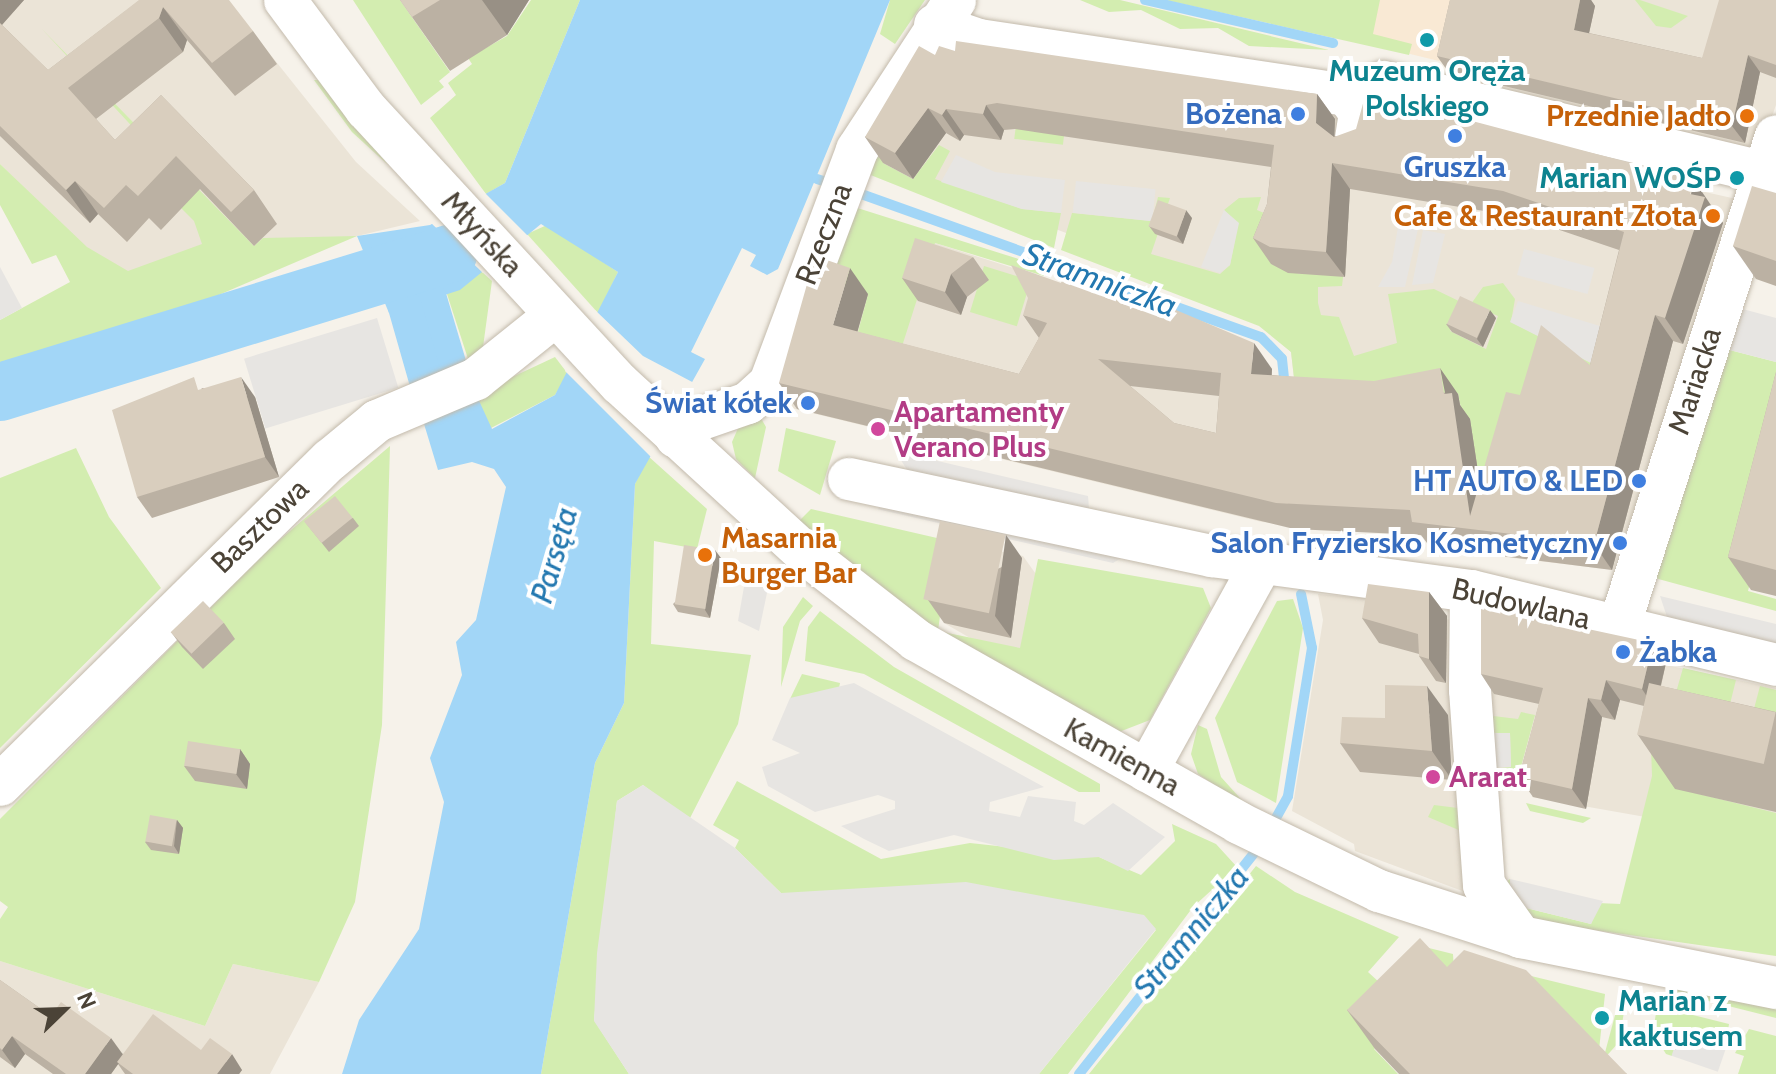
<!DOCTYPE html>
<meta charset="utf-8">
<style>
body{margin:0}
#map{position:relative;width:1776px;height:1074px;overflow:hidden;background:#f6f2ea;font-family:Cabin,sans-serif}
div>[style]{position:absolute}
.residential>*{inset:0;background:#ebe4d7}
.commercial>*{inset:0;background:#f9e9d4}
.green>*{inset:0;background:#d3edb0;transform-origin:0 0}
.parking>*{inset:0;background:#e7e5e2;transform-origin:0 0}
.water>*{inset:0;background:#a2d6f7}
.pier>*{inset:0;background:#f6f2ea}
.stream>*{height:10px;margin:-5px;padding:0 5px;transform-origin:5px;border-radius:5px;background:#a2d6f7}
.canal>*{height:34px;margin:-17px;padding:0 17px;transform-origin:17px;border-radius:17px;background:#a2d6f7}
.river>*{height:58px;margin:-29px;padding:0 29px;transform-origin:29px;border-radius:29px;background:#a2d6f7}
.roads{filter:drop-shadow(0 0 2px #c3baab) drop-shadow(0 0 2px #c3baab)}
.minor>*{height:42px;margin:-21px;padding:0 21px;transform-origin:21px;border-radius:21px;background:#fff}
.wall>*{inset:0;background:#bbb1a3}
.shaded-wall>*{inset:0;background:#989085}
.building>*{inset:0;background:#d9cebe;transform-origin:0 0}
.dots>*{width:22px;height:22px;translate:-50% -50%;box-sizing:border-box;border:4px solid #fff;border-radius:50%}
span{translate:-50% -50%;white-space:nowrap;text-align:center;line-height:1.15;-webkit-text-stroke:8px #fff;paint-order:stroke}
.culture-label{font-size:30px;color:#0d838f;font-weight:700}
.right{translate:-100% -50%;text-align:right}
.left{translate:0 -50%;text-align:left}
.shop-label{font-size:30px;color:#366cbe;font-weight:700}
.food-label{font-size:30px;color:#c56008;font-weight:700}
.street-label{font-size:30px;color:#4b4337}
.hotel-label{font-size:30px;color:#b23c85;font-weight:700}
.water-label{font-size:32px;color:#2378b0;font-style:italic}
.north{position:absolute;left:24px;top:970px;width:80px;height:80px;-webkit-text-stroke:6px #fff;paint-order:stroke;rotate:67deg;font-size:22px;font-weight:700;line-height:32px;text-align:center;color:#4b4337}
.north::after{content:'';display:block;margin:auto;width:28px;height:36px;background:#4b4337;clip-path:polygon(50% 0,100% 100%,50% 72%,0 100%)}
</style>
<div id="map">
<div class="residential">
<i style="clip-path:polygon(0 0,227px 0,356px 162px,420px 221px,265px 258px,246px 238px,158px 289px,85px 247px,0 164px)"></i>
<i style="clip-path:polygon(1515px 0,1776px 0,1776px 105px,1759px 153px,1492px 87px)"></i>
<i style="clip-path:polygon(937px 50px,1354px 114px,1741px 200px,1613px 570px,1429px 548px,1427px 536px,1262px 522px,791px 408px,841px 213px,1060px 283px,1272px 368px,1267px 422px,1294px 378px,1291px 352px,1224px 293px,874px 160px)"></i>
<i style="clip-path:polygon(956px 542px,1023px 556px,1053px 598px,1033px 674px,944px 623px)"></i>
<i style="clip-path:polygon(1318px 594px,1388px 600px,1408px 611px,1776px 688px,1776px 840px,1532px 797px,1535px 784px,1463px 783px,1465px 892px,1355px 851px,1354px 844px,1292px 811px,1323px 620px)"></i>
<i style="clip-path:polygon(0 961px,205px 1026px,233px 964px,319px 982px,270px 1074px,0 1074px)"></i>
</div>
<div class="commercial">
<i style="clip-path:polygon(1187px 0,1515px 0,1492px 87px,1448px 79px,1451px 64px,1439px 61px)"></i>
</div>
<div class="green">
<i style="clip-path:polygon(353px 0,400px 0,450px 72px,439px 81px,444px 87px,421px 105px)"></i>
<i style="clip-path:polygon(531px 0,580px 0,505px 183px,486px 194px,430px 118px,456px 95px,448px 83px,472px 64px,468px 58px,507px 36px)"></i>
<i style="clip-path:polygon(890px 0,925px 0,895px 44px,880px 34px)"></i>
<i style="clip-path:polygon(1080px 0,1120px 0,1329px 50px,1249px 46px,1218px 28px,1180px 29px,1141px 10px,1109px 12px)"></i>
<i style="clip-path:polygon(1165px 0,1380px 0,1373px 34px,1412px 44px,1409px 55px)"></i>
<i style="clip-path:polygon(1635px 0,1640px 0,1688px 16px,1671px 28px,1656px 26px)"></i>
<i style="clip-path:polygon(41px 28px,254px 246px,263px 238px,357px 236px,179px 312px,0 364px,0 320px,70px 282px,56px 255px,32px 264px,0 205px,0 164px,87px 247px,128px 271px,202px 244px,194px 221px,161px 188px,152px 148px)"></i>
<i style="clip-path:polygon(314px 80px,320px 80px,388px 165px,352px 132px)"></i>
<i style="left:1016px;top:125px;width:49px;height:14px;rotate:7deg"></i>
<i style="clip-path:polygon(939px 145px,950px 151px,935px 179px,1022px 209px,1061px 213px,1054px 248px,863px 172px,869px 156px,890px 147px,883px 163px,913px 179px)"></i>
<i style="clip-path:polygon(1158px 197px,1170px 198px,1151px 254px,1220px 274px,1230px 265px,1238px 224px,1224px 210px,1239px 198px,1261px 197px,1257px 210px,1273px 217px,1277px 240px,1271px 264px,1300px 274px,1302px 266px,1344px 269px,1342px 286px,1318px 287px,1318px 303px,1321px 315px,1339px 317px,1354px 356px,1397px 343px,1388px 294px,1434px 289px,1465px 304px,1450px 331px,1486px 349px,1498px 316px,1471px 304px,1483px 287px,1503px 283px,1515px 299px,1511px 322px,1591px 363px,1600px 420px,1493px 487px,1475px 490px,1470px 418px,1463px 419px,1458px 393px,1406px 403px,1294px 378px,1291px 352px,1259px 326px,1061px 250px,1072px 213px,1152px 221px)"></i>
<i style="clip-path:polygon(848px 205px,1047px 268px,1044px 276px,935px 243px,897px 362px,853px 351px,868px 294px,823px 277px)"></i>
<i style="clip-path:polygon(547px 225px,618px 272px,598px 313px,527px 234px)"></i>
<i style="left:984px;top:266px;width:49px;height:48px;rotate:17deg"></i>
<i style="clip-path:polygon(481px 271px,492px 281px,483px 347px,470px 365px,447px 294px)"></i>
<i style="clip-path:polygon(1718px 347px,1776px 362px,1776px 483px,1748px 591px,1776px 599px,1776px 611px,1651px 577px)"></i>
<i style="clip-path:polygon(555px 357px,568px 374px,555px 395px,489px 429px,476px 394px)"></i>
<i style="clip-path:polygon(758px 413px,766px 427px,755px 478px,736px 459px,732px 442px,739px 426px)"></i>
<i style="clip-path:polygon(786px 428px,836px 441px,820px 495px,778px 471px)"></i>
<i style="clip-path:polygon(390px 446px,382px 725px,355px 902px,319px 982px,233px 964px,205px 1026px,0 961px,0 919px,8px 907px,0 901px,0 819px,270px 548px)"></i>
<i style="clip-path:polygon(76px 448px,109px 517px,161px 588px,0 748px,0 478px)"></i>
<i style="clip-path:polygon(648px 456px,707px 509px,697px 549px,654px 541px,651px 644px,751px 655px,738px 724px,689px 820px,643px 785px,617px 801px,594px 1020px,629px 1074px,541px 1074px,595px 763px,624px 703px,635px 484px)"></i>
<i style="clip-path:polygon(811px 509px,950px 541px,938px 631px,1020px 648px,1038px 559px,1203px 588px,1211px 608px,1150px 720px,1119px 732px,927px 627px,798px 522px)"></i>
<i style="clip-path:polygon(803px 597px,813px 606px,800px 621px,781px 687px,783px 627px)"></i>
<i style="clip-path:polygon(1293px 599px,1303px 628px,1276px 803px,1237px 782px,1215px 718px,1277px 601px)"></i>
<i style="clip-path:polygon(820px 611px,894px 667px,1100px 784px,1100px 792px,1079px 792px,864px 674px,805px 661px,808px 627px)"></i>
<i style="clip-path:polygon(1683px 668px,1736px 680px,1727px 716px,1718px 714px,1710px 742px,1687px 737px,1675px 788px,1776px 813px,1776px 956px,1517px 919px,1505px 906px,1502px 885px,1510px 879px,1510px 904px,1591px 924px,1598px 903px,1620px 904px,1652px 776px,1651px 747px,1665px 731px)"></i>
<i style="clip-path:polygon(802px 674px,840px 683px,839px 688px,790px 699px)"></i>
<i style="clip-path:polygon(1760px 686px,1776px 690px,1776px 731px,1750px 724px)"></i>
<i style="clip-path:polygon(1521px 712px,1535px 715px,1515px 789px,1499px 782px,1498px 768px,1511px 767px,1510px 733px,1492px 733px,1485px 715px,1518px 719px)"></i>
<i style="clip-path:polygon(1198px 725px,1207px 729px,1221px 777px,1248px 807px,1198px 774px,1191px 754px)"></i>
<i style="clip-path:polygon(737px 781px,881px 859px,970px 843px,1099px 857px,1141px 875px,1175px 841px,1172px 824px,1216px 844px,1237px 867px,1193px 907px,1068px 1074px,1039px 1074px,1156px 930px,781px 893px,735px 848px,739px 840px,713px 825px)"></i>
<i style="clip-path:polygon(1526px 803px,1591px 818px,1583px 823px,1530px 811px)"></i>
<i style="clip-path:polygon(1434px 805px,1466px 809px,1461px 831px,1428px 817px)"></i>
<i style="clip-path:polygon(1256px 866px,1295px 892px,1399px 937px,1368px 972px,1380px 983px,1425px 947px,1453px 954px,1454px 971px,1374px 1049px,1398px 1074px,1089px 1074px)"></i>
<i style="clip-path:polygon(1506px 970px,1605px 994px,1599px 1050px)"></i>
<i style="clip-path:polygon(1679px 987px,1776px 1005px,1776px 1018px,1669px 991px)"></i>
<i style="clip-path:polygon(1626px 1000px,1619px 1042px,1603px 1060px,1618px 1004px)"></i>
<i style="clip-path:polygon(1657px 1006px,1729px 1024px,1725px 1050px,1680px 1034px,1672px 1056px,1666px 1054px,1653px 1033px)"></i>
<i style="clip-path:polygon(1749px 1029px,1776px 1036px,1776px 1074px,1738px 1074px,1744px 1056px,1735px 1053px)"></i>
</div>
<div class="parking">
<i style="clip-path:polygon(956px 155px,995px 172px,1065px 180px,1061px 213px,1022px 209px,941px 182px)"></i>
<i style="left:1076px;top:181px;width:80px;height:32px;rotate:6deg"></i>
<i style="clip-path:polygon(1224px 210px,1239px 223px,1230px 265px,1220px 273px,1201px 267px)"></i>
<i style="clip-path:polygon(1398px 227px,1418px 229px,1405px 287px,1378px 287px,1392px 262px)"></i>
<i style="clip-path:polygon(1423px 230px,1445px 234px,1433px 283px,1412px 285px)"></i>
<i style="left:1524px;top:249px;width:73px;height:27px;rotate:15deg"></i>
<i style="clip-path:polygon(0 267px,22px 308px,0 320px)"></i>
<i style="clip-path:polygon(1518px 301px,1603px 327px,1591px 363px,1510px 322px)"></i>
<i style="clip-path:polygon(1739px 308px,1776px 318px,1776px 362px,1718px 347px)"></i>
<i style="left:377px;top:318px;width:73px;height:139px;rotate:73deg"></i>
<i style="clip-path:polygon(895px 451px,1088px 496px,1090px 520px,913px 479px)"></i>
<i style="clip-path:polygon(894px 501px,1128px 554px,1113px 563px,877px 509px)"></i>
<i style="clip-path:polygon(748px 564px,772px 569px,759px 631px,738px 621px)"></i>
<i style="clip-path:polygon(1660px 596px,1776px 624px,1776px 652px,1670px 626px)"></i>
<i style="clip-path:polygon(854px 683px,1044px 787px,990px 802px,989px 811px,1020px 817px,1028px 796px,1076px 802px,1074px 821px,1084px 825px,1113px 803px,1165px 837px,1128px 871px,1099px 857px,1054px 860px,954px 835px,889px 851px,864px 839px,841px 826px,895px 809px,895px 801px,878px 795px,815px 812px,768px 786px,762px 767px,800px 753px,772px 740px,790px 698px)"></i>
<i style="clip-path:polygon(1492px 733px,1510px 733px,1511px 767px,1487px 768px)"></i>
<i style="clip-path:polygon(643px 785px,735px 848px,781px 893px,966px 882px,1144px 915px,1156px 929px,1039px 1074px,629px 1074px,594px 1021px,597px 953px,617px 801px)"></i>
<i style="clip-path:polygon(1510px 879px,1603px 901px,1591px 924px,1510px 904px)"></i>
<i style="left:1679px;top:1034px;width:49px;height:23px;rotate:19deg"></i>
</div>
<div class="water">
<i style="clip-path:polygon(580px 0,890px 0,778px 269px,767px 275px,750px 266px,756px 255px,742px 248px,691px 352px,705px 359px,635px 484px,624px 703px,595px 763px,541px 1074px,342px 1074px,359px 1020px,419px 929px,444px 802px,430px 758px,462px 675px,456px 642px,476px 620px,506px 487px,494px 469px,472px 462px,438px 470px,421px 414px,476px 394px,492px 429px,555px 395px,618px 272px,541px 224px,460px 290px,389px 313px,357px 236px,430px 225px,505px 183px)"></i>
</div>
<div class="pier">
<i style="clip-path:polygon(483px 191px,529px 237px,483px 273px,429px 221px)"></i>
<i style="clip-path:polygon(595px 310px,643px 356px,696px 384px,652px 458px,565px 371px)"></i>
</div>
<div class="stream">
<i style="left:1145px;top:0;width:193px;rotate:12.9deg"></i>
<i style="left:817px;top:179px;width:19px;rotate:18deg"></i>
<i style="left:850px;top:190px;width:436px;rotate:19.7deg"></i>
<i style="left:1261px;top:337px;width:30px;rotate:46deg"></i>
<i style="left:1282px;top:359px;width:29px;rotate:84deg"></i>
<i style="left:1271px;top:827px;width:35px;rotate:-61deg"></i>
<i style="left:1288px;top:796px;width:150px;rotate:-80.8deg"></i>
<i style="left:1312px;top:648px;width:55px;rotate:-101.5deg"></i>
<i style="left:1079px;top:1074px;width:293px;rotate:-51.6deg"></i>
</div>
<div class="canal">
<i style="left:430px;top:299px;width:105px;rotate:73.5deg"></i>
<i style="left:405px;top:307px;width:106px;rotate:74.1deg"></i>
</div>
<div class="river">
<i style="left:0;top:392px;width:469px;rotate:-17.1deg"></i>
</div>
<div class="roads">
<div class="minor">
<i style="left:285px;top:0;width:136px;rotate:53.4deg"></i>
<i style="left:366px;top:109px;width:373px;rotate:47.3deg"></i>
<i style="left:619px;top:383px;width:255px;rotate:42.5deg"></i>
<i style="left:807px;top:555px;width:138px;rotate:37.9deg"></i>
<i style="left:916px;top:640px;width:371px;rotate:29.5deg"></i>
<i style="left:1239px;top:823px;width:156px;rotate:25.9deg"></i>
<i style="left:1379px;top:891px;width:149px;rotate:17.9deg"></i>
<i style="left:1521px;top:937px;width:260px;rotate:11.3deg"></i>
<i style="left:935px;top:25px;width:46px;rotate:18.8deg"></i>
<i style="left:979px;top:40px;width:372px;rotate:8.5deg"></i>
<i style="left:1347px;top:95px;width:22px;rotate:54deg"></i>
<i style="left:1360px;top:113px;width:26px;rotate:99deg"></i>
<i style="left:1347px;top:95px;width:39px;rotate:-19deg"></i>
<i style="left:1384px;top:82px;width:389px;rotate:13.4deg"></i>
<i style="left:676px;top:437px;width:26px;rotate:-39deg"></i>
<i style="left:696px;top:421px;width:55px;rotate:-19.1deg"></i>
<i style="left:748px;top:403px;width:30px;rotate:-42deg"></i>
<i style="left:770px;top:383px;width:249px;rotate:-69.5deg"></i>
<i style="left:857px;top:150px;width:179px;rotate:-56.8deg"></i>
<i style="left:849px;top:479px;width:371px;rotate:12deg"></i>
<i style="left:1212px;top:556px;width:261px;rotate:7.7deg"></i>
<i style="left:1471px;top:591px;width:314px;rotate:13.6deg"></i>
<i style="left:1471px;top:591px;width:99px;rotate:90.6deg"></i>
<i style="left:1470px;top:690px;width:196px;rotate:85.9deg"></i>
<i style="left:1484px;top:885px;width:64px;rotate:54.6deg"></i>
<i style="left:1619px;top:627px;width:515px;rotate:-72.27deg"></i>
<i style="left:1147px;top:771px;width:240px;rotate:-61.1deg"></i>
<i style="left:0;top:785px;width:463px;rotate:-44.6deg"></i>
<i style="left:330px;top:460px;width:61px;rotate:-39.7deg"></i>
<i style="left:377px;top:421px;width:108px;rotate:-23deg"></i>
<i style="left:476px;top:379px;width:102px;rotate:-38.7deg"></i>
</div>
</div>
<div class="wall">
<i style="clip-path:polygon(0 0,24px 0,2px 25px,48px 70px,140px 0,253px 31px,277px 64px,235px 96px,187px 40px,183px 52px,96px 119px,115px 140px,161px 95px,254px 190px,277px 224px,254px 246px,200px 189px,161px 230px,149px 218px,127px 242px,98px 214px,90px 223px,0 136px)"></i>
<i style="clip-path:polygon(400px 0,529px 0,507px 35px,450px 71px)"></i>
<i style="clip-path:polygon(1450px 0,1591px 0,1595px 6px,1589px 33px,1702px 58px,1776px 0,1776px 78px,1760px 72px,1745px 143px,1449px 73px,1437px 56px)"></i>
<i style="clip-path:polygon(evenodd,955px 51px,1317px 94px,1335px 119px,1334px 136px,1712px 206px,1712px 207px,1723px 223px,1683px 344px,1673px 341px,1612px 570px,1430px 547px,1421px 535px,1294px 529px,797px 409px,779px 383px,868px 294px,857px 332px,1019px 374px,1039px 338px,1023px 315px,1272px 369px,1272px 375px,1458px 394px,1460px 405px,1470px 419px,1480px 484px,1520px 395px,1590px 365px,1619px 250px,1521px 217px,1350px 189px,1345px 277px,1288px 273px,1271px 264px,1253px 238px,1267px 204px,1271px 167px,1015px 129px,1004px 130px,1001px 140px,964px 135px,960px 141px,946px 133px,913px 179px,883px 163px,865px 137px,935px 55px,955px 51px,1130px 386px,1219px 396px,1216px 433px,1174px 423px,1130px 386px)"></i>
<i style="clip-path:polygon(1776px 193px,1776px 286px,1756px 279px,1733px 246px)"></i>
<i style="clip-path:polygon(1192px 218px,1183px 244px,1155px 234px,1149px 226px)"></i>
<i style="clip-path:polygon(973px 257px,989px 280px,967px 297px,961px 315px,918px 301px,902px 278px)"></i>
<i style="clip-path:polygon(1496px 318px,1483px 347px,1452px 332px,1446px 324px)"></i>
<i style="clip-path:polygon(1776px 372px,1776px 596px,1751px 590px,1728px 557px)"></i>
<i style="clip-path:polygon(202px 388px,255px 397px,279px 477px,152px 518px,137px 497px)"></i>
<i style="clip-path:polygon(353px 518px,359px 526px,329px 552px,305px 522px)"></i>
<i style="clip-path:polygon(721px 558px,710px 618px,678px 612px,673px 604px)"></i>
<i style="clip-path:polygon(1022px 558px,1011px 638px,944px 623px,928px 600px)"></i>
<i style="clip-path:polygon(1429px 592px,1447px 616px,1446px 683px,1436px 681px,1419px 656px,1419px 654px,1379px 643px,1362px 618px)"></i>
<i style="clip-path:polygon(224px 623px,235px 639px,203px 669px,182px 647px,171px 632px)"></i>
<i style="clip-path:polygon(1653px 643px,1666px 663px,1661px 686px,1776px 712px,1776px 812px,1675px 789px,1638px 735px,1644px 706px,1620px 700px,1615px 720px,1602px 717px,1586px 809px,1533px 797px,1519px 777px,1539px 704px,1494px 694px,1481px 674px)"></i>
<i style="clip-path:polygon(1448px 715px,1452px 780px,1360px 772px,1340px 743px,1385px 718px)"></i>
<i style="clip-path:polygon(240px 749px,250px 764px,247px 789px,195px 781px,184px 766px)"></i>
<i style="clip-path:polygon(177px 820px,183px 828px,179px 854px,151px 850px,145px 842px)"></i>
<i style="clip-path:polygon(1447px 967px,1627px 1074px,1399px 1074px,1375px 1049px,1347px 1010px)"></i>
<i style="clip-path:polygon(0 980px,51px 1016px,123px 1054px,201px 1050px,242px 1070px,239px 1074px,125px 1074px,118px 1064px,111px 1074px,53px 1074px,25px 1054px,15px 1068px,0 1057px)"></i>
</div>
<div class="shaded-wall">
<i style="clip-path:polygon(0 0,24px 0,0 27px)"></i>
<i style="clip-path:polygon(482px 0,529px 0,507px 35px)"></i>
<i style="clip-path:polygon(1580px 0,1591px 0,1595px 6px,1586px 47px,1574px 30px)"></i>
<i style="clip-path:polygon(163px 7px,187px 40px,183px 52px,159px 18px)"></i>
<i style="clip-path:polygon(1748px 55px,1760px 72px,1745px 143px,1732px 126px)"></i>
<i style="clip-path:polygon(1317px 94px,1335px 119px,1334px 148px,1316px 123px)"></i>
<i style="clip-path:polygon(986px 105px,1004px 130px,1001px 140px,983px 114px)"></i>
<i style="clip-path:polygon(928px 108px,946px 133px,913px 179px,895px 153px)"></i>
<i style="clip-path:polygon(946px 109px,964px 135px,960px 141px,942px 115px)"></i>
<i style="clip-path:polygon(1332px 163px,1350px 189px,1345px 277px,1326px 252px)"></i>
<i style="clip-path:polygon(1694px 180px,1723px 223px,1683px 344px,1665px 318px)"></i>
<i style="clip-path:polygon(75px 181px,98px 214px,90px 223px,66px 190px)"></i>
<i style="clip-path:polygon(1186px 210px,1192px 218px,1183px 244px,1177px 236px)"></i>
<i style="clip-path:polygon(850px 268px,868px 294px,852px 351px,833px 325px)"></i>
<i style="clip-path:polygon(951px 274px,967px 297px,961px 315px,945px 292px)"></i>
<i style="clip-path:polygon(1490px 310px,1496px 318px,1483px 347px,1477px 339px)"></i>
<i style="clip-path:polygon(1655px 315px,1673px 341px,1612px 570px,1594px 544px)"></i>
<i style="clip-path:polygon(1254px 343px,1272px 369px,1269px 400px,1251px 374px)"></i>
<i style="clip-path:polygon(1440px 368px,1458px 394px,1460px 405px,1470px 419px,1487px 531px,1470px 516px)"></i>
<i style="clip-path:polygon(241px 377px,255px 397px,279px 477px,265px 457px)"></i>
<i style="clip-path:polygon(1006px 535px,1022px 558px,1011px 638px,995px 616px)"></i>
<i style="clip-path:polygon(715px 550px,721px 558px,710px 618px,705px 610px)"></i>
<i style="clip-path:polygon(1429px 592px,1447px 616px,1446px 683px,1429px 659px)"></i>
<i style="clip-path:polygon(1653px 643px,1666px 663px,1655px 709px,1642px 689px)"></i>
<i style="clip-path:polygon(1606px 680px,1620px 700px,1615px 720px,1601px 700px)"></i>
<i style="clip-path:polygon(1427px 686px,1448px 715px,1452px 780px,1432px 751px)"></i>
<i style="clip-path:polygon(1588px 698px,1602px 717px,1586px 809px,1572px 789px)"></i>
<i style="clip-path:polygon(240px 749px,250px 764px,247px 789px,236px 774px)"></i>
<i style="clip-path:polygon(177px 820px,183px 828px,179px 854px,174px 846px)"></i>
<i style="clip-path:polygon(12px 1036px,25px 1054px,15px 1068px,2px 1050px)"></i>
<i style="clip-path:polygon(111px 1038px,124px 1056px,111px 1074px,85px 1074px)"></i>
<i style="clip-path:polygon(232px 1054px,242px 1070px,239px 1074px,217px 1074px)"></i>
</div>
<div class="building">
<i style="clip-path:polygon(139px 0,229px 0,253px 31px,212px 63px,163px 7px,159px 18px,68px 88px,115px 140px,161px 95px,254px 190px,231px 212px,176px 156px,138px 196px,126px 185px,104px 208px,75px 181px,66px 190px,0 126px,0 23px,48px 70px)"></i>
<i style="clip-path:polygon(400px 0,440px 0,412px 17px)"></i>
<i style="clip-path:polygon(1450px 0,1580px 0,1574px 30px,1702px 58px,1719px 0,1776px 0,1776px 65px,1748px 55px,1732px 126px,1437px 56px)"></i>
<i style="clip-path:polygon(evenodd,956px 41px,1317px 94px,1316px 123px,1334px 137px,1356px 129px,1364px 100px,1408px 104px,1694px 180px,1690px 194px,1705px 197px,1665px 318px,1655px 315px,1594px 544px,1412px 522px,1410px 510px,1276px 503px,779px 383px,815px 256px,850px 268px,833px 325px,1019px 374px,1047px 323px,1023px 315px,1028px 298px,1011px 265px,1061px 283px,1063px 275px,1149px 305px,1150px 299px,1254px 343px,1251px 374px,1374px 381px,1440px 368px,1444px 394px,1452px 393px,1470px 516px,1506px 392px,1520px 395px,1541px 325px,1590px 365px,1624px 232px,1503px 191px,1332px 163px,1326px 252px,1270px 247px,1253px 238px,1267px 204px,1274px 145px,997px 103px,986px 105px,983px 114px,946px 109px,942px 115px,928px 108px,895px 153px,865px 137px,919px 46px,935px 55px,939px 46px,955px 51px,956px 41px,1098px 359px,1221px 373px,1216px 433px,1174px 423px,1098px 359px)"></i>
<i style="clip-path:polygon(1752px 186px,1776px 193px,1776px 261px,1733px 246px)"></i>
<i style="left:1158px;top:200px;width:30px;height:28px;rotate:20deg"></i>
<i style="clip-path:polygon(915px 238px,973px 257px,951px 274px,945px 292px,902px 278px)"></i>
<i style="left:1460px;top:296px;width:33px;height:31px;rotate:25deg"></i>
<i style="clip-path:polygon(1776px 372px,1776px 570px,1728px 557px)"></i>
<i style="clip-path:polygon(194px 377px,198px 390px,241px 377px,265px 457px,137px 497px,112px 410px)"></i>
<i style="left:335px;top:496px;width:28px;height:40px;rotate:51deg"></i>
<i style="left:940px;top:521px;width:67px;height:80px;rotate:12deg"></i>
<i style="left:684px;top:545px;width:31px;height:60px;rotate:9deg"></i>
<i style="clip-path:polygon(1368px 584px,1429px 592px,1429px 659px,1419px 656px,1418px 634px,1362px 618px)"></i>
<i style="left:203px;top:601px;width:30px;height:45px;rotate:46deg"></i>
<i style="clip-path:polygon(1481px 606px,1653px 643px,1642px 689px,1606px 680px,1601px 700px,1588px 698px,1572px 789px,1519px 777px,1543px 688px,1481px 674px)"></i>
<i style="left:1649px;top:683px;width:130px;height:53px;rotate:13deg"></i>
<i style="clip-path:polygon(1385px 685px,1427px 686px,1432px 751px,1340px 743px,1342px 717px,1385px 718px)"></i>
<i style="left:188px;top:741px;width:53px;height:25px;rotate:9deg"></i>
<i style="left:150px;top:815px;width:27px;height:27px;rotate:10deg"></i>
<i style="clip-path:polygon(1420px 938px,1447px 967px,1464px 950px,1526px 970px,1627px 1074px,1410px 1074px,1347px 1010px)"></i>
<i style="clip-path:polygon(0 980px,51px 1016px,61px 1002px,111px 1038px,85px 1074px,66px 1074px,12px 1036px,2px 1050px,0 1048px)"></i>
<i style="clip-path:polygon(153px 1014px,201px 1050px,210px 1038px,232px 1054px,217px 1074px,133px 1074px,117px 1062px)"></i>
</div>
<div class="dots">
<i style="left:1427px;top:40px;background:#0f9aa8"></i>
<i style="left:1298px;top:114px;background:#3f7fe0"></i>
<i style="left:1747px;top:116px;background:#e8710a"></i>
<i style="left:1455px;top:136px;background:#3f7fe0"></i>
<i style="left:1737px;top:178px;background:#0f9aa8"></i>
<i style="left:1713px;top:216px;background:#e8710a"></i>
<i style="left:808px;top:403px;background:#3f7fe0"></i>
<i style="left:878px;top:429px;background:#d1479c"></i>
<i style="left:1639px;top:481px;background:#3f7fe0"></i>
<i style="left:1620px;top:543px;background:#3f7fe0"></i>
<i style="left:705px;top:555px;background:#e8710a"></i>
<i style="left:1623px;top:652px;background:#3f7fe0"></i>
<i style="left:1433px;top:777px;background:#d1479c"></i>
<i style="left:1602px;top:1018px;background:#0f9aa8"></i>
</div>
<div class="culture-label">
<span style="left:1427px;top:88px">Muzeum Oręża<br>Polskiego</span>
<span class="right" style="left:1721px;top:178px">Marian WOŚP</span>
<span class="left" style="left:1618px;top:1018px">Marian z<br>kaktusem</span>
</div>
<div class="shop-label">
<span class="right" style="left:1282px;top:114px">Bożena</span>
<span style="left:1455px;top:167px">Gruszka</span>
<span class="right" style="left:792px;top:403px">Świat kółek</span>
<span class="right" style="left:1623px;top:481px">HT AUTO &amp; LED</span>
<span class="right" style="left:1604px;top:543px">Salon Fryziersko Kosmetyczny</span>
<span class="left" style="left:1639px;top:652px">Żabka</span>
</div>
<div class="food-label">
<span class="right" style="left:1731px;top:116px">Przednie Jadło</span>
<span class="right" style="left:1697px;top:216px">Cafe &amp; Restaurant Złota</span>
<span class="left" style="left:721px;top:555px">Masarnia<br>Burger Bar</span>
</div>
<div class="street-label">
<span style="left:482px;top:234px;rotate:47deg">Młyńska</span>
<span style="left:824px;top:234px;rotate:-69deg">Rzeczna</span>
<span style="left:1695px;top:381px;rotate:-72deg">Mariacka</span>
<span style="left:260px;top:526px;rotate:-44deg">Basztowa</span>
<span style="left:1521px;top:604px;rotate:13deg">Budowlana</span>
<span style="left:1122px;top:757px;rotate:29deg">Kamienna</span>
</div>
<div class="hotel-label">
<span class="left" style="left:894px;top:429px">Apartamenty<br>Verano Plus</span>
<span class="left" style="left:1449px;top:777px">Ararat</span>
</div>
<div class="water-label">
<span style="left:1100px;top:280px;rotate:20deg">Stramniczka</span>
<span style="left:554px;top:555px;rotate:-74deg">Parsęta</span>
<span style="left:1191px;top:932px;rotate:-50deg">Stramniczka</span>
</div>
<div class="north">N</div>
</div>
